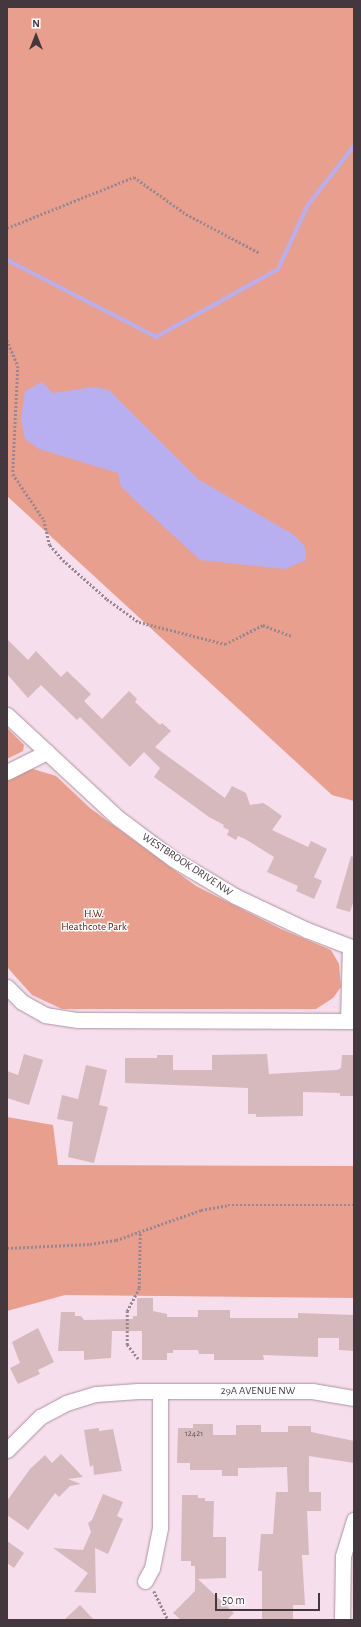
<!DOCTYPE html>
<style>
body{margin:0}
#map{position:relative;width:361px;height:1627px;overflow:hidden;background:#f6deec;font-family:"Alegreya Sans",sans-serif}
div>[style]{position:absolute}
.green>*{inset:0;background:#e99f8e}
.water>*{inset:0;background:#b8aff0}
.stream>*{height:4px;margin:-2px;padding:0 2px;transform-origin:2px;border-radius:2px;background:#b8aff0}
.building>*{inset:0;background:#d5b9bd}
.path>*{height:2.5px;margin-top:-1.25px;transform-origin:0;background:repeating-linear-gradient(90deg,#978790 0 2px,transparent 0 4px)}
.roads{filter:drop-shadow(0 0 1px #aa93a0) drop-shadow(0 0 1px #aa93a0)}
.street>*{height:15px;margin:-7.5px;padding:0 7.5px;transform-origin:7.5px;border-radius:7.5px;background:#fff}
span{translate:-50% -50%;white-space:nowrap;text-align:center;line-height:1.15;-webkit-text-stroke:3px #fff;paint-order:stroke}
.number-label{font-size:9px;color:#67585e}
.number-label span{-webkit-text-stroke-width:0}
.street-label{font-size:11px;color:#42383e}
.park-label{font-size:11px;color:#59190b}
.frame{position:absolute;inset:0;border:8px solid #42383e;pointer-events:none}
.north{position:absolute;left:16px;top:16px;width:40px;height:40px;-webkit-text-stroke:3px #fff;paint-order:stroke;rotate:0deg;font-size:11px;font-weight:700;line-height:16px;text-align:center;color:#42383e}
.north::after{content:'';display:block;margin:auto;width:14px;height:18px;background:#42383e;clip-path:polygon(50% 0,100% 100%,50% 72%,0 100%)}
.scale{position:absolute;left:215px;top:1593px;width:105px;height:18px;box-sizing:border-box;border:2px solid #42383e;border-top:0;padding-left:5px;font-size:12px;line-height:14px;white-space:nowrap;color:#42383e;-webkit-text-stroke:3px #fff;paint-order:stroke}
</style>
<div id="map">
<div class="green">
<i style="clip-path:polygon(7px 7px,354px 7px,354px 801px,332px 795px,7px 496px)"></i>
<i style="clip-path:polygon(7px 728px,24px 745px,23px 751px,7px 759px)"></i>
<i style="clip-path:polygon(33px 769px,56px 776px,90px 808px,196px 886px,281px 929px,331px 950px,339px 964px,341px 987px,333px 998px,316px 1009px,62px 1009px,32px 995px,7px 967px,7px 779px,17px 771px)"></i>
<i style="clip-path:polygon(7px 1117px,53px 1125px,58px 1165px,354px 1166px,354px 1298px,65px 1295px,7px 1311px)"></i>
</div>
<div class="water">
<i style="clip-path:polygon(42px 382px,53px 393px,93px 387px,109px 390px,198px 479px,294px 535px,305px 547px,306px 560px,285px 569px,200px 560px,121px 487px,118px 473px,39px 449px,25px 439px,21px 419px,25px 391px)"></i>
</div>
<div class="stream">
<i style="left:7px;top:260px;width:168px;rotate:27.3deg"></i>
<i style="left:156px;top:337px;width:140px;rotate:-29.1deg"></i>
<i style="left:278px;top:269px;width:71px;rotate:-64.9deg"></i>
<i style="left:308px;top:205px;width:75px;rotate:-52.1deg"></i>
</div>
<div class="building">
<i style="clip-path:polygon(7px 639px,28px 660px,36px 651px,61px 677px,67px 671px,91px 694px,84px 701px,102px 719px,129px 691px,137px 699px,135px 702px,160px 725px,162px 723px,171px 731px,155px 747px,225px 798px,232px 786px,246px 793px,250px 805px,263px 803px,268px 806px,282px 816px,272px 830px,308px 847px,311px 841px,327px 849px,314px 877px,322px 881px,314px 899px,296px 891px,298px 886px,267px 872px,274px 857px,245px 839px,238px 836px,236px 840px,227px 835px,229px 830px,223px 827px,224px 825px,209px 817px,154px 777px,160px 768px,144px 752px,130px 767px,80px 717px,77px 720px,41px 685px,28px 698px,7px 674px)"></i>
<i style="clip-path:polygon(351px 856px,354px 857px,354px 900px,350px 912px,336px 908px)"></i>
<i style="clip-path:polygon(24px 1054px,43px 1060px,29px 1105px,7px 1098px,7px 1071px,18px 1075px)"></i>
<i style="clip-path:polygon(267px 1054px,269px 1074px,337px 1070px,341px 1068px,342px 1055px,354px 1055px,354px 1096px,340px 1096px,340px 1093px,303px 1092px,303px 1116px,256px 1117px,256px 1114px,248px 1114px,248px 1088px,125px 1083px,125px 1058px,157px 1058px,157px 1055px,173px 1055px,173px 1070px,212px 1070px,212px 1055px)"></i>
<i style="clip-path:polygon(86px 1065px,107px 1070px,99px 1105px,108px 1107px,94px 1163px,68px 1157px,73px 1122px,57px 1119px,62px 1095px,78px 1099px)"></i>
<i style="clip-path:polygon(137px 1298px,153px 1298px,153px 1311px,167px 1314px,167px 1317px,198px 1317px,198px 1310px,230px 1310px,230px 1318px,298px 1318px,298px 1313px,354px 1315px,354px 1351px,339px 1350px,339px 1338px,318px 1338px,318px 1357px,263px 1355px,264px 1360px,214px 1360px,214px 1354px,199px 1354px,198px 1350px,173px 1350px,173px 1353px,167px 1353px,167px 1360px,142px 1360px,142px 1331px,112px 1331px,111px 1358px,84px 1360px,84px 1351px,58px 1351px,61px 1312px,75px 1312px,75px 1316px,81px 1316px,84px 1320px,133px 1319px,133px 1316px,137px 1316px)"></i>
<i style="clip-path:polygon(38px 1328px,54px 1362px,38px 1370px,40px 1374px,18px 1384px,10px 1368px,20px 1363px,12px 1342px)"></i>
<i style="clip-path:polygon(193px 1424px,213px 1424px,213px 1435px,236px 1435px,236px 1425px,261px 1425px,261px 1432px,288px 1432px,288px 1426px,311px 1426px,311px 1432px,354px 1441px,354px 1463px,309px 1456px,309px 1492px,321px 1492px,321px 1511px,307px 1511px,309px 1555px,302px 1555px,305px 1605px,293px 1605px,293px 1620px,262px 1620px,262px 1571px,258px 1571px,261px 1534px,273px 1534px,276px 1492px,288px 1492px,287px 1467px,238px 1468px,238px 1476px,222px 1476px,222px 1470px,190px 1470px,190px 1463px,177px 1463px,178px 1428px,193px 1428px)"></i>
<i style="clip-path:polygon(99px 1428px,99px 1431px,113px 1429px,122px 1471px,94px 1475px,93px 1465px,90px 1467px,84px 1430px)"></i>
<i style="clip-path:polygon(61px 1454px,83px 1477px,68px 1479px,81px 1484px,70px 1486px,59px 1497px,55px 1493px,28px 1530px,7px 1515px,7px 1501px,30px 1469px,45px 1455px,52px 1463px)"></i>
<i style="clip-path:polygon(103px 1494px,123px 1502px,117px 1516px,123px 1519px,108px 1554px,95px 1548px,96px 1593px,74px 1592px,88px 1573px,53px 1548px,83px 1550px,91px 1532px,88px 1523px,92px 1520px)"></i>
<i style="clip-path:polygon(182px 1495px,198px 1495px,198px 1498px,205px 1498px,205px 1501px,214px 1501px,213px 1537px,226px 1537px,226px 1578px,198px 1579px,234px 1613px,227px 1620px,181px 1620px,173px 1613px,195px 1591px,195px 1566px,191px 1566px,191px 1561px,181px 1561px)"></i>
<i style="clip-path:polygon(7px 1541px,24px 1553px,14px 1568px,7px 1563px)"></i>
<i style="clip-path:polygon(80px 1605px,94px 1620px,64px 1620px)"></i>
</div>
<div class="path">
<i style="left:7px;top:228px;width:137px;rotate:-21.9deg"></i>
<i style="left:134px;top:177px;width:64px;rotate:35.4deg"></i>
<i style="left:186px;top:214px;width:84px;rotate:27.8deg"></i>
<i style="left:7px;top:340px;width:28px;rotate:67deg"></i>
<i style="left:18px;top:366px;width:108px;rotate:92.7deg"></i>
<i style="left:13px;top:474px;width:55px;rotate:56deg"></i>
<i style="left:44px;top:520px;width:26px;rotate:77deg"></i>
<i style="left:50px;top:545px;width:20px;rotate:49deg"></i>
<i style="left:63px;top:560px;width:59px;rotate:41.6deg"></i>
<i style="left:107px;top:599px;width:39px;rotate:36deg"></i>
<i style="left:139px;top:622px;width:89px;rotate:14.3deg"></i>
<i style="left:225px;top:644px;width:42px;rotate:-26.6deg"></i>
<i style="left:263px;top:625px;width:31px;rotate:21deg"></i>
<i style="left:7px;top:1248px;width:83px;rotate:-2.8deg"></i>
<i style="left:90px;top:1244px;width:26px;rotate:-9deg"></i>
<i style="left:116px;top:1240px;width:90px;rotate:-19.4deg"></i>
<i style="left:201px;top:1210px;width:27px;rotate:-10deg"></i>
<i style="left:228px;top:1205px;width:126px"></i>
<i style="left:138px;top:1359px;width:18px;rotate:-128deg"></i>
<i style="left:127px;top:1345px;width:34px;rotate:-90deg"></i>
<i style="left:127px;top:1311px;width:26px;rotate:-62deg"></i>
<i style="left:139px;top:1288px;width:56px;rotate:-89deg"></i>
<i style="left:154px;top:1591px;width:32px;rotate:64deg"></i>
</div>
<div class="roads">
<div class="street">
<i style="left:7px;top:715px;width:151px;rotate:42.9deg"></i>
<i style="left:118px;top:818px;width:69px;rotate:36.7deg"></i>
<i style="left:173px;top:859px;width:72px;rotate:30.8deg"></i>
<i style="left:235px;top:896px;width:80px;rotate:25.3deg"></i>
<i style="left:307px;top:930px;width:50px;rotate:21deg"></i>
<i style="left:7px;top:772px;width:45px;rotate:-26.6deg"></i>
<i style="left:7px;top:987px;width:21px;rotate:45deg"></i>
<i style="left:22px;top:1002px;width:26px;rotate:29deg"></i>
<i style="left:45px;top:1015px;width:33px;rotate:9deg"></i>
<i style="left:78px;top:1020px;width:276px;rotate:0.2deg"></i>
<i style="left:348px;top:1021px;width:74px;rotate:-88.5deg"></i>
<i style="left:7px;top:1450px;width:47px;rotate:-45deg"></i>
<i style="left:40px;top:1417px;width:30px;rotate:-28deg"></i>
<i style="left:66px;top:1403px;width:31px;rotate:-17deg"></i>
<i style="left:96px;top:1394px;width:42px;rotate:-4.1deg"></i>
<i style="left:138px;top:1391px;width:174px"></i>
<i style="left:312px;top:1391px;width:43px;rotate:9.5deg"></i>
<i style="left:145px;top:1581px;width:15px;rotate:-62deg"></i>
<i style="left:152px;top:1568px;width:41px;rotate:-78.7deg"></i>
<i style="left:160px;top:1528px;width:137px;rotate:-90deg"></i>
<i style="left:342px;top:1620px;width:64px;rotate:-89.1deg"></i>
<i style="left:343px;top:1556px;width:38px;rotate:-73deg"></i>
</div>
</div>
<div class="number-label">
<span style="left:194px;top:1434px">12421</span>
</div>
<div class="street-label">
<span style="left:187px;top:865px;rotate:33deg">WESTBROOK DRIVE NW</span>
<span style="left:258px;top:1391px">29A AVENUE NW</span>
</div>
<div class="park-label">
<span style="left:94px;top:921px">H.W.<br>Heathcote Park</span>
</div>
<div class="frame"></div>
<div class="north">N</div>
<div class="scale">50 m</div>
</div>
